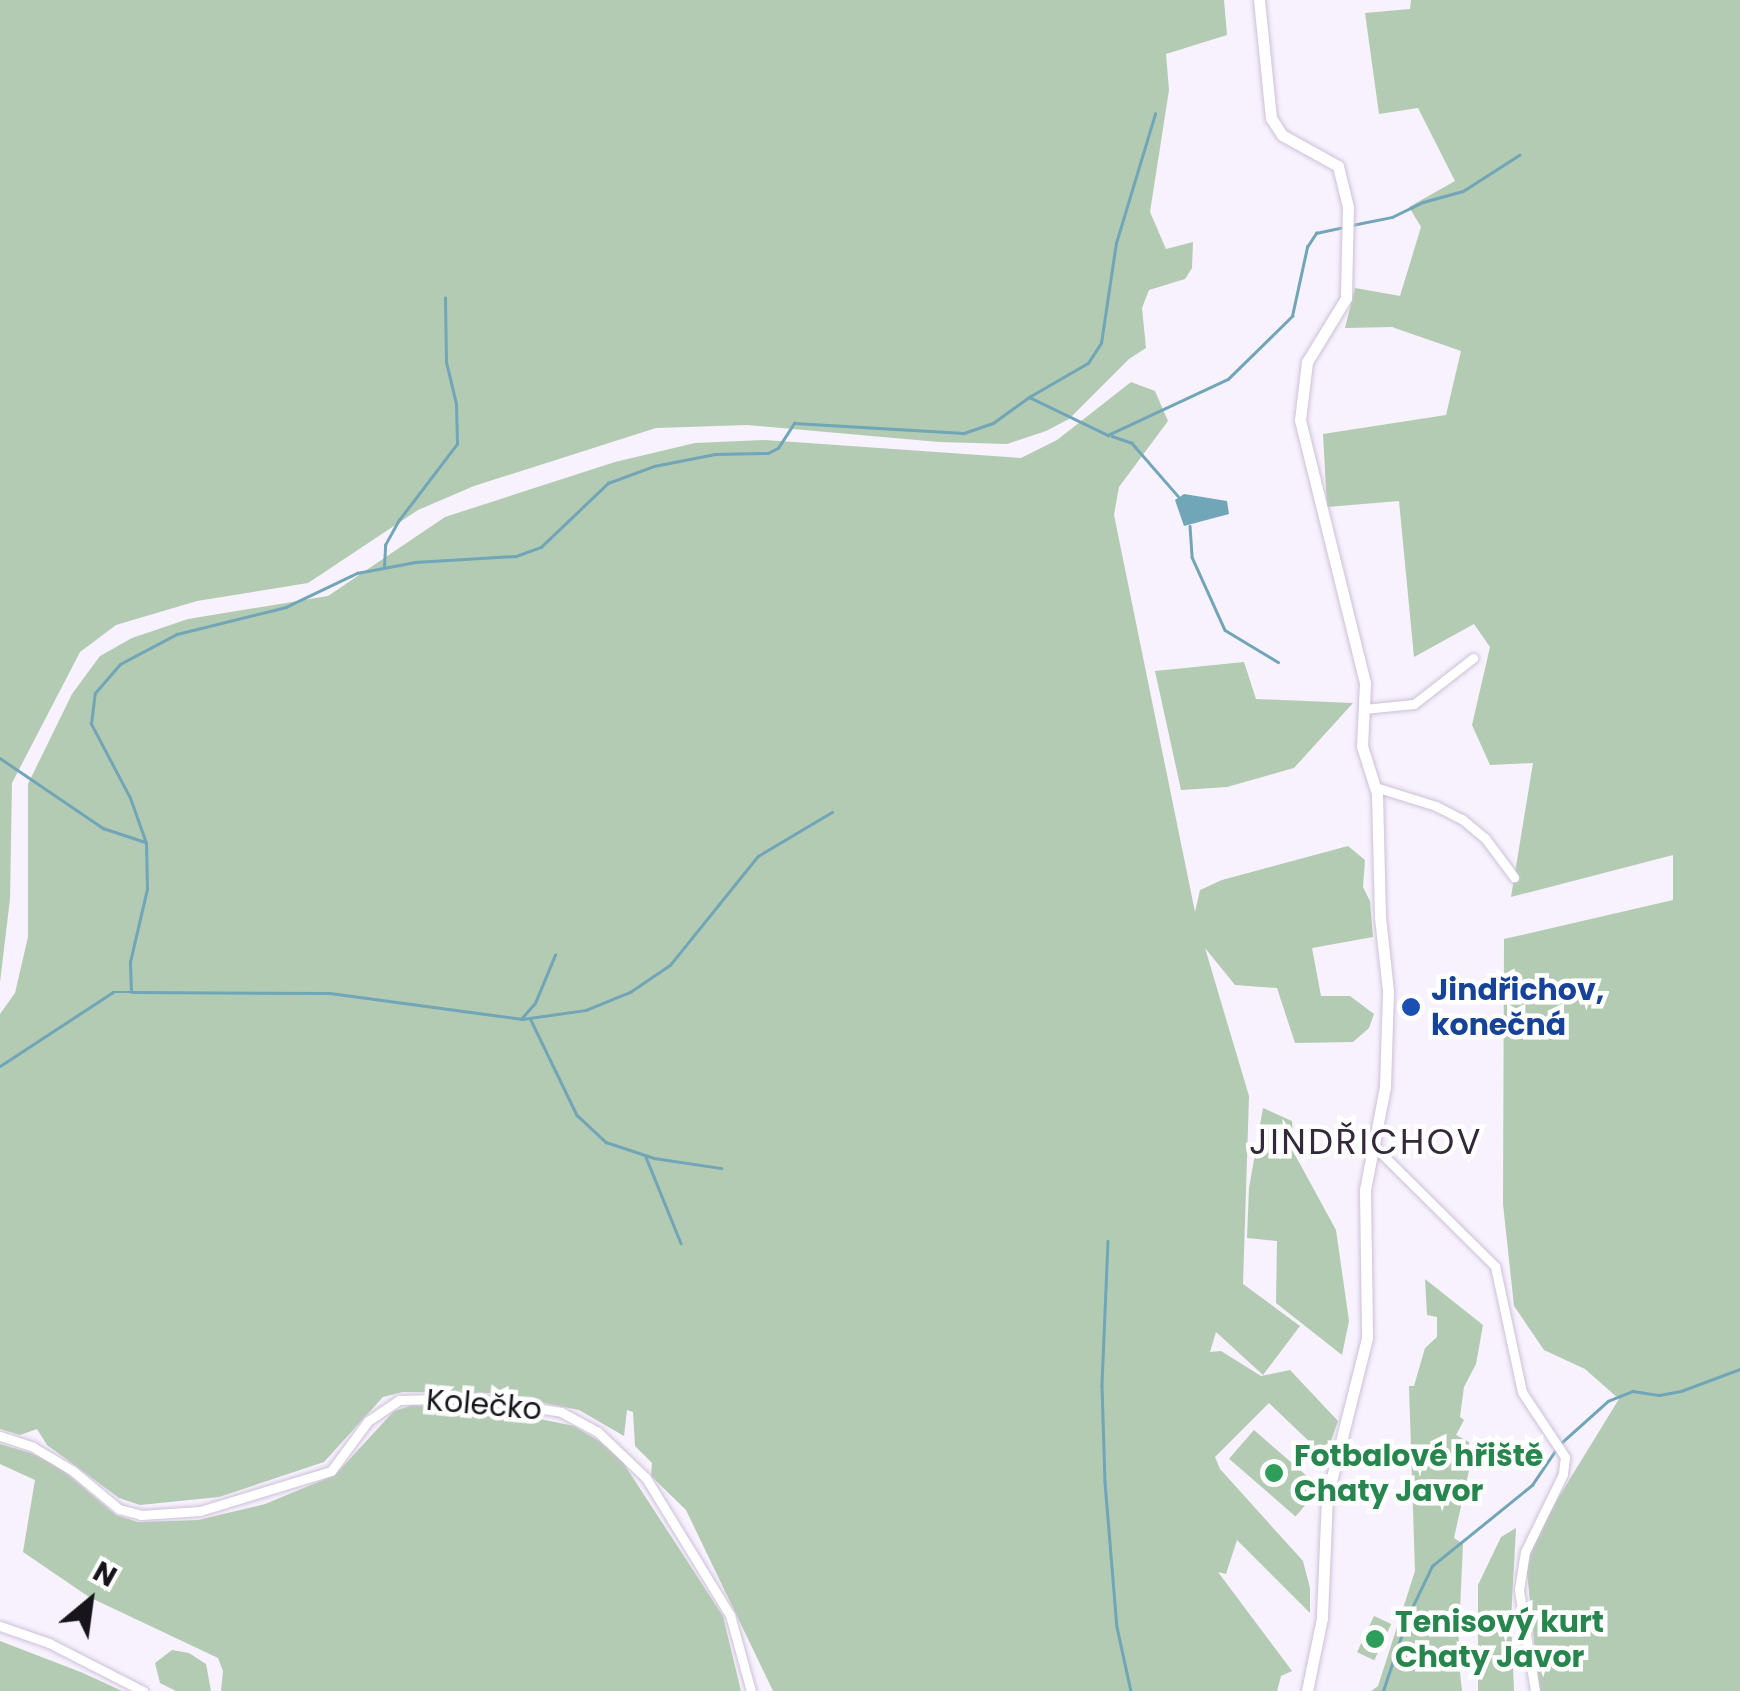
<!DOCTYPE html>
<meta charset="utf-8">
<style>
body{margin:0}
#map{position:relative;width:1740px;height:1691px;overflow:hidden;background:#f8f1fe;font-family:Poppins,sans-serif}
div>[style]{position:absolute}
.green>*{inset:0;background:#b3cbb2;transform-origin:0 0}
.water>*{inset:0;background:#71a5b8}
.stream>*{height:2.5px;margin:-1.25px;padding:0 1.25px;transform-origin:1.25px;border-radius:1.25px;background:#71a5b8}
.roads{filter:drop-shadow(0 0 2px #ccc1d6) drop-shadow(0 0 2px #ccc1d6)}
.minor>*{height:9px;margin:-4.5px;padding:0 4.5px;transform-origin:4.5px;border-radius:4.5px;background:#fff}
.tertiary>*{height:11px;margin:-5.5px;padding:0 5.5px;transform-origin:5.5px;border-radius:5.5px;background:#fff}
.dots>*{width:28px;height:28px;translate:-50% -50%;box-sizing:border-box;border:5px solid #fff;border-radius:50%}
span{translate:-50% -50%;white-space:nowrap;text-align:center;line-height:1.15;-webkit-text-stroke:9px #fff;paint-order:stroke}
.transit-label{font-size:30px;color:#164399;font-weight:700}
.left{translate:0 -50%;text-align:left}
.street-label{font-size:30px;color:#18141b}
.leisure-label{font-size:30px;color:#27864d;font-weight:700}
.quarter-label{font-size:35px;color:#33293a;letter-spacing:2.5px}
.north{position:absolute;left:40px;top:1551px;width:100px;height:100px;-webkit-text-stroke:8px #fff;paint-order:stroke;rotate:29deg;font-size:28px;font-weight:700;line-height:40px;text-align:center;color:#18141b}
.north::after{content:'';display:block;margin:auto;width:35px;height:45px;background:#18141b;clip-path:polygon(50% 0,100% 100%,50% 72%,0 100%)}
</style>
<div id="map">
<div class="green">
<i style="clip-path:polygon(0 0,1224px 0,1227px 35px,1166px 54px,1169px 90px,1150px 212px,1166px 249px,1193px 242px,1192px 268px,1185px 279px,1149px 290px,1142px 308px,1146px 348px,1129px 359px,1069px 419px,1046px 431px,1007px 444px,939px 442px,747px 425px,656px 428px,474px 486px,418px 510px,308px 583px,197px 601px,116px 625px,80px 652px,12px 783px,10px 899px,0 982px)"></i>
<i style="clip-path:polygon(1411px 0,1740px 0,1740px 1691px,1539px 1691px,1525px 1552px,1619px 1399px,1585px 1369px,1544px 1350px,1514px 1306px,1503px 1204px,1504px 939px,1673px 900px,1673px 855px,1511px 897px,1533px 763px,1490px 765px,1472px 725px,1490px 647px,1474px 624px,1414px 657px,1399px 501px,1327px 507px,1323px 434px,1446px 415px,1461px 351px,1392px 327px,1345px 328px,1355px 288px,1400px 296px,1421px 227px,1409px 207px,1455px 181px,1418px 108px,1379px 114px,1365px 13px,1410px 9px)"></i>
<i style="clip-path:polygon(1131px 382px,1155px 391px,1168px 421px,1119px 487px,1114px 515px,1195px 912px,1200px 890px,1222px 880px,1348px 846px,1365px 860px,1363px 887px,1370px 901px,1373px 937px,1312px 948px,1321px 996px,1350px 996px,1374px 1014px,1369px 1028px,1353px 1042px,1295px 1043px,1277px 988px,1235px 985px,1205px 948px,1249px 1096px,1243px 1284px,1300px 1326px,1263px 1375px,1216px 1332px,1210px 1352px,1221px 1351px,1261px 1376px,1290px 1370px,1338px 1421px,1330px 1444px,1315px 1447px,1269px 1403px,1215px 1457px,1220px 1469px,1303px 1561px,1310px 1588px,1310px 1613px,1237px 1540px,1226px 1574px,1218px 1572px,1292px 1671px,1281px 1676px,1277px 1691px,773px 1691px,686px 1510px,651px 1476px,652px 1463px,635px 1446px,633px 1412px,627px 1410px,624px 1436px,579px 1410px,524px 1399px,488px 1393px,403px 1392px,383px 1397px,324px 1462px,219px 1497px,140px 1505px,119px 1498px,47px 1445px,37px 1429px,20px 1435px,0 1429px,0 1014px,15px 993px,28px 937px,28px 784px,72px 694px,100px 656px,132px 638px,188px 619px,328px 596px,445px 517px,615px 462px,695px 443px,765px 440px,1021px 458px,1057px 440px)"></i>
<i style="clip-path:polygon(1244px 662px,1256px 699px,1353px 703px,1294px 768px,1227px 787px,1181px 790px,1155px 671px)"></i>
<i style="clip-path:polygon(1263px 1108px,1292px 1121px,1294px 1153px,1336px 1230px,1349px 1321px,1342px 1355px,1276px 1303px,1277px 1241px,1247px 1238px,1249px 1188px)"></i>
<i style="clip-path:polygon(1425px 1279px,1483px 1325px,1476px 1364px,1464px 1387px,1460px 1417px,1464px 1420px,1456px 1435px,1469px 1442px,1470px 1466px,1454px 1538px,1463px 1544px,1458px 1654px,1462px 1691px,1371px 1691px,1378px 1686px,1415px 1571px,1409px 1386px,1414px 1386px,1425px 1348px,1437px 1337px,1437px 1317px,1427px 1315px)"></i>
<i style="clip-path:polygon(413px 1405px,500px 1411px,574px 1426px,599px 1441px,622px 1461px,723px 1616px,741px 1691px,221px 1691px,223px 1671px,218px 1658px,89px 1597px,23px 1552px,35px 1480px,0 1464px,0 1444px,31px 1453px,59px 1467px,116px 1515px,138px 1522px,198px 1520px,265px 1504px,335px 1475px,394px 1411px)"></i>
<i style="left:1254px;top:1430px;width:88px;height:38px;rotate:41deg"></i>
<i style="clip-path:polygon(1516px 1528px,1511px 1619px,1514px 1691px,1478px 1691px,1478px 1585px,1501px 1537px)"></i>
<i style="left:1374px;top:1616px;width:19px;height:40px;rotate:25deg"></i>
<i style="clip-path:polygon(0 1641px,83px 1673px,122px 1691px,0 1691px)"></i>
<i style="clip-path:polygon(172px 1650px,189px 1653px,206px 1664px,211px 1691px,176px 1691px,160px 1683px,155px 1663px)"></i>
</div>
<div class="water">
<i style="clip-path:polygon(1184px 494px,1227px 501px,1229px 514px,1184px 526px,1175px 500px)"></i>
</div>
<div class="stream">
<i style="left:1352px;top:225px;width:41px;rotate:-11.3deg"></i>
<i style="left:1392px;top:217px;width:34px;rotate:-26deg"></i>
<i style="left:1423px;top:202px;width:41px;rotate:-15.4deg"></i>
<i style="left:1463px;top:191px;width:67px;rotate:-32.7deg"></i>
<i style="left:1029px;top:397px;width:68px;rotate:-30deg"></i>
<i style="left:1088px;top:363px;width:24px;rotate:-57deg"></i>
<i style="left:1101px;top:343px;width:101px;rotate:-81.5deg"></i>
<i style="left:1116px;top:243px;width:135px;rotate:-73.2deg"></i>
<i style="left:1112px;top:436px;width:21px;rotate:19deg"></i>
<i style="left:1132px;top:443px;width:70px;rotate:49deg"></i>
<i style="left:1190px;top:526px;width:31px;rotate:86deg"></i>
<i style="left:1192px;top:557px;width:80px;rotate:65.7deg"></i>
<i style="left:1225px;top:630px;width:62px;rotate:31.1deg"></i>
<i style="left:384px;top:567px;width:22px;rotate:-87deg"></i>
<i style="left:385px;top:545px;width:29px;rotate:-61deg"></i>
<i style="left:399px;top:520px;width:96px;rotate:-52.7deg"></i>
<i style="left:457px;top:444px;width:40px;rotate:-91.4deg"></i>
<i style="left:456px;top:404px;width:43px;rotate:-103.4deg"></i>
<i style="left:446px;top:362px;width:64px;rotate:-90.9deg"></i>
<i style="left:0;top:758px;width:125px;rotate:34.2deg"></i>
<i style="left:103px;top:828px;width:44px;rotate:18.4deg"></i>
<i style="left:132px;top:992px;width:198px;rotate:0.3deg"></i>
<i style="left:330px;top:993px;width:194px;rotate:7.7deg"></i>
<i style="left:522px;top:1019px;width:65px;rotate:-8deg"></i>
<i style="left:586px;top:1010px;width:48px;rotate:-22.2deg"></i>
<i style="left:630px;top:992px;width:48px;rotate:-34deg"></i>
<i style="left:670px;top:965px;width:140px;rotate:-51.1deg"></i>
<i style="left:758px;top:856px;width:86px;rotate:-30.7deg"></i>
<i style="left:521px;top:1019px;width:21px;rotate:-49deg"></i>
<i style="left:535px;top:1003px;width:52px;rotate:-67.4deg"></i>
<i style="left:531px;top:1020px;width:106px;rotate:64.2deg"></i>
<i style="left:577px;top:1115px;width:40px;rotate:43deg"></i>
<i style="left:606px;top:1142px;width:51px;rotate:18.4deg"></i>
<i style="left:654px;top:1158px;width:68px;rotate:8.5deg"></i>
<i style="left:0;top:1066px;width:135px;rotate:-33.2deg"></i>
<i style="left:113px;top:992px;width:18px"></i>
<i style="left:131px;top:992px;width:30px;rotate:-92deg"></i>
<i style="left:130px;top:962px;width:75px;rotate:-76.9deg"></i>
<i style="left:147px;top:889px;width:46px;rotate:-91.2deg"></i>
<i style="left:146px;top:843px;width:48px;rotate:-109.6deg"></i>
<i style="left:130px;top:798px;width:84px;rotate:-117.8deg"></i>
<i style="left:91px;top:724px;width:31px;rotate:-83deg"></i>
<i style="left:95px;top:693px;width:38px;rotate:-49deg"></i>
<i style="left:120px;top:664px;width:64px;rotate:-27.8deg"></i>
<i style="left:177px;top:634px;width:112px;rotate:-13.9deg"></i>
<i style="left:286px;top:607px;width:79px;rotate:-25.6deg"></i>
<i style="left:357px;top:573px;width:59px;rotate:-10.7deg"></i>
<i style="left:415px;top:562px;width:101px;rotate:-3.4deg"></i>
<i style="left:516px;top:556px;width:27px;rotate:-20deg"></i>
<i style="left:541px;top:547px;width:93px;rotate:-43.7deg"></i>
<i style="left:608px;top:483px;width:49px;rotate:-20.3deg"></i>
<i style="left:654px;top:466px;width:62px;rotate:-11.1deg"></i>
<i style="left:715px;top:454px;width:53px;rotate:-1.1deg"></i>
<i style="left:768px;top:453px;width:11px;rotate:-27deg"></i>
<i style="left:778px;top:448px;width:30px;rotate:-57deg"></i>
<i style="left:794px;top:423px;width:170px;rotate:3.4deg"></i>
<i style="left:964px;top:433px;width:31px;rotate:-19deg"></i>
<i style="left:993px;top:423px;width:44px;rotate:-35.8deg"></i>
<i style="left:1029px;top:397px;width:88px;rotate:25.7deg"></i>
<i style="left:1108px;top:435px;width:132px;rotate:-25deg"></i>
<i style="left:1228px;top:379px;width:90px;rotate:-44.5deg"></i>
<i style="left:1292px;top:316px;width:71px;rotate:-77.7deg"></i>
<i style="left:1307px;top:247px;width:17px;rotate:-57deg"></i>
<i style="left:1316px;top:233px;width:30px;rotate:-12deg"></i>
<i style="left:646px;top:1157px;width:93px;rotate:67.9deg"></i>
<i style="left:1108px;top:1241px;width:145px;rotate:92.4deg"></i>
<i style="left:1102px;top:1386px;width:96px;rotate:88.2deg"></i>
<i style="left:1105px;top:1482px;width:145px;rotate:85.3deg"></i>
<i style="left:1117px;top:1627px;width:66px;rotate:77.7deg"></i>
<i style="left:1560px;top:1444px;width:64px;rotate:-41.9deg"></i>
<i style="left:1608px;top:1401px;width:27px;rotate:-22deg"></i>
<i style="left:1633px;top:1391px;width:26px;rotate:9deg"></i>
<i style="left:1659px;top:1395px;width:22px;rotate:-10deg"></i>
<i style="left:1681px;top:1391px;width:63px;rotate:-20.4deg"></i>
<i style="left:1383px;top:1691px;width:79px;rotate:-71.6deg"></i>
<i style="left:1408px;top:1616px;width:55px;rotate:-64.4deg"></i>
<i style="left:1432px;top:1566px;width:129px;rotate:-39deg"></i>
<i style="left:1532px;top:1485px;width:41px;rotate:-55.9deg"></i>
</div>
<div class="roads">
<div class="minor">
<i style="left:1364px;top:709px;width:50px;rotate:-5.7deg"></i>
<i style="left:1414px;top:704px;width:75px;rotate:-37.9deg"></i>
<i style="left:1375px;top:787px;width:64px;rotate:17.3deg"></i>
<i style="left:1436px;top:806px;width:29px;rotate:27deg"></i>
<i style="left:1462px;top:819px;width:30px;rotate:40deg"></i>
<i style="left:1485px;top:838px;width:49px;rotate:53.4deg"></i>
<i style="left:1373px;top:1145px;width:172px;rotate:44.8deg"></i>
<i style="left:1495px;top:1266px;width:129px;rotate:77.9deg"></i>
<i style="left:1522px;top:1392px;width:78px;rotate:56.5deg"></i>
<i style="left:1565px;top:1457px;width:17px;rotate:97deg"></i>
<i style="left:1563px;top:1474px;width:87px;rotate:116deg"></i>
<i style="left:1525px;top:1552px;width:38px;rotate:99deg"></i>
<i style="left:1519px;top:1590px;width:102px;rotate:81deg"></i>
<i style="left:0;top:1436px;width:35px;rotate:18deg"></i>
<i style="left:33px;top:1447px;width:47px;rotate:31deg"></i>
<i style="left:73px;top:1471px;width:60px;rotate:39.6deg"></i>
<i style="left:119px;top:1509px;width:23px;rotate:15deg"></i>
<i style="left:141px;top:1515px;width:59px;rotate:-3.9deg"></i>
<i style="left:200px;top:1511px;width:137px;rotate:-17deg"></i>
<i style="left:331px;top:1471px;width:62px;rotate:-53.5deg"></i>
<i style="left:368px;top:1421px;width:37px;rotate:-34deg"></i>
<i style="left:399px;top:1400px;width:74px;rotate:-1.5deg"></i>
<i style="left:473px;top:1398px;width:89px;rotate:9deg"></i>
<i style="left:561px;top:1412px;width:42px;rotate:28.4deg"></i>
<i style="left:598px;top:1432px;width:66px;rotate:43.8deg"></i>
<i style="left:646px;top:1478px;width:161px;rotate:58.5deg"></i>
<i style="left:730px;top:1615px;width:79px;rotate:74.6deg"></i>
<i style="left:0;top:1626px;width:52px;rotate:19.1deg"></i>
<i style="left:49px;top:1643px;width:106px;rotate:27.1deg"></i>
</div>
<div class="tertiary">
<i style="left:1259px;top:0;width:119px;rotate:84.2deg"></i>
<i style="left:1271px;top:118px;width:20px;rotate:57deg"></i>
<i style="left:1282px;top:135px;width:64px;rotate:29deg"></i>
<i style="left:1338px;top:166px;width:42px;rotate:76.3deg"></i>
<i style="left:1348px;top:207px;width:91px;rotate:91.3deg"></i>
<i style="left:1346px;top:298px;width:75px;rotate:121.4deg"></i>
<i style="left:1307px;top:362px;width:58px;rotate:96.9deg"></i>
<i style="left:1300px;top:420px;width:271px;rotate:76.1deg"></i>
<i style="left:1365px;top:683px;width:63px;rotate:92.7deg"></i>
<i style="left:1362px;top:746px;width:50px;rotate:72.6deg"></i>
<i style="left:1377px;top:794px;width:123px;rotate:88.6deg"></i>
<i style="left:1380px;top:917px;width:74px;rotate:83.8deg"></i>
<i style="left:1388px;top:991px;width:96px;rotate:91.8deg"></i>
<i style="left:1385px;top:1087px;width:105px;rotate:101deg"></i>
<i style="left:1365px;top:1190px;width:148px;rotate:89.2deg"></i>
<i style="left:1367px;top:1338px;width:164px;rotate:104.1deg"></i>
<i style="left:1327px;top:1497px;width:121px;rotate:92.4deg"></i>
<i style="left:1322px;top:1618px;width:75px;rotate:101.6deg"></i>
</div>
</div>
<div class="dots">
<i style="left:1411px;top:1007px;background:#1a4fb4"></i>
<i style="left:1274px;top:1473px;background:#2e9e5b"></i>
<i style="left:1375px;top:1639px;background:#2e9e5b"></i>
</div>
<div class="transit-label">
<span class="left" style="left:1431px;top:1007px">Jindřichov,<br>konečná</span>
</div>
<div class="street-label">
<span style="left:484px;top:1405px;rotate:5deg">Kolečko</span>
</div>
<div class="leisure-label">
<span class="left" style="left:1294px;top:1473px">Fotbalové hřiště<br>Chaty Javor</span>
<span class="left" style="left:1395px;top:1639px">Tenisový kurt<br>Chaty Javor</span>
</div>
<div class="quarter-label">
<span style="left:1366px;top:1142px">JINDŘICHOV</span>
</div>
<div class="north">N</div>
</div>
